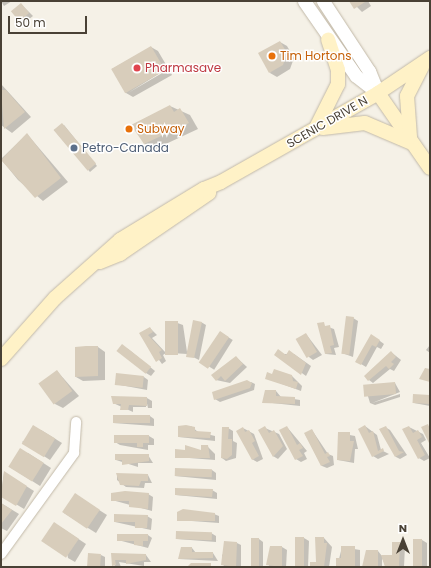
<!DOCTYPE html>
<style>
body{margin:0}
#map{position:relative;width:431px;height:568px;overflow:hidden;background:#f5f1e7;font-family:Poppins,sans-serif}
div>[style]{position:absolute}
.shadow>*{inset:0;background:#0003;transform-origin:0 0}
.building>*{inset:0;background:#d8cdbb;transform-origin:0 0}
.roads{filter:drop-shadow(0 0 1px #c2b9a8) drop-shadow(0 0 1px #c2b9a8)}
.minor>*{height:10px;margin:-5px;padding:0 5px;transform-origin:5px;border-radius:5px;background:#fff}
.tertiary>*{height:13px;margin:-6.5px;padding:0 6.5px;transform-origin:6.5px;border-radius:6.5px;background:#fff}
.secondary>*{height:14px;margin:-7px;padding:0 7px;transform-origin:7px;border-radius:7px;background:#fff2c7}
.dots>*{width:11px;height:11px;translate:-50% -50%;box-sizing:border-box;border:2px solid #fff;border-radius:50%}
span{translate:-50% -50%;white-space:nowrap;text-align:center;line-height:1.15;-webkit-text-stroke:3px #fff;paint-order:stroke}
.food-label{font-size:12px;color:#c56008}
.left{translate:0 -50%;text-align:left}
.health-label{font-size:12px;color:#be3a42}
.street-label{font-size:12px;color:#494135}
.service-label{font-size:12px;color:#4e5e75}
.frame{position:absolute;inset:0;border:2px solid #494135;pointer-events:none}
.north{position:absolute;left:383px;top:520px;width:40px;height:40px;-webkit-text-stroke:3px #fff;paint-order:stroke;rotate:0deg;font-size:11px;font-weight:700;line-height:16px;text-align:center;color:#494135}
.north::after{content:'';display:block;margin:auto;width:14px;height:18px;background:#494135;clip-path:polygon(50% 0,100% 100%,50% 72%,0 100%)}
.scale{position:absolute;left:8px;top:16px;width:79px;height:18px;box-sizing:border-box;border:2px solid #494135;border-top:0;padding-left:5px;font-size:12px;line-height:14px;white-space:nowrap;color:#494135;-webkit-text-stroke:3px #fff;paint-order:stroke}
</style>
<div id="map">
<div class="shadow">
<i style="clip-path:polygon(1px 1px,12px 1px,4px 6px)"></i>
<i style="clip-path:polygon(351px 1px,368px 1px,371px 6px,362px 12px)"></i>
<i style="clip-path:polygon(21px 4px,33px 16px,24px 23px,19px 20px)"></i>
<i style="clip-path:polygon(280px 42px,287px 46px,294px 58px,290px 69px,277px 77px,270px 73px)"></i>
<i style="clip-path:polygon(151px 47px,158px 51px,168px 68px,128px 93px,169px 69px,172px 75px,133px 97px,126px 93px,112px 69px)"></i>
<i style="clip-path:polygon(1px 84px,31px 117px,12px 133px,1px 125px)"></i>
<i style="clip-path:polygon(170px 106px,190px 115px,198px 129px,155px 149px,145px 144px,132px 125px)"></i>
<i style="clip-path:polygon(64px 125px,97px 166px,90px 172px,54px 130px)"></i>
<i style="clip-path:polygon(27px 134px,68px 182px,43px 201px,18px 180px,1px 159px)"></i>
<i style="clip-path:polygon(353px 318px,358px 321px,353px 357px,342px 353px)"></i>
<i style="clip-path:polygon(172px 321px,183px 325px,187px 352px,201px 322px,206px 325px,199px 360px,187px 354px,171px 353px,166px 322px)"></i>
<i style="clip-path:polygon(319px 324px,334px 329px,339px 347px,334px 348px,336px 355px,326px 354px)"></i>
<i style="clip-path:polygon(150px 328px,157px 335px,152px 338px,166px 353px,163px 355px,166px 361px,162px 364px,140px 334px)"></i>
<i style="left:220px;top:332px;width:15px;height:35px;rotate:32deg"></i>
<i style="clip-path:polygon(306px 334px,322px 355px,313px 360px,309px 357px)"></i>
<i style="clip-path:polygon(376px 338px,384px 344px,381px 349px,377px 347px,366px 367px,356px 361px)"></i>
<i style="clip-path:polygon(430px 345px,430px 353px,426px 350px)"></i>
<i style="clip-path:polygon(98px 347px,105px 352px,105px 380px,83px 381px,76px 377px)"></i>
<i style="clip-path:polygon(127px 348px,155px 371px,151px 376px,146px 373px)"></i>
<i style="clip-path:polygon(391px 352px,401px 360px,394px 371px,390px 369px,373px 383px,369px 380px,365px 376px)"></i>
<i style="clip-path:polygon(276px 354px,294px 354px,311px 366px,306px 376px)"></i>
<i style="clip-path:polygon(236px 357px,247px 367px,230px 383px,216px 380px)"></i>
<i style="clip-path:polygon(57px 371px,79px 396px,63px 408px,55px 404px)"></i>
<i style="clip-path:polygon(273px 375px,292px 376px,302px 386px,301px 391px,266px 378px)"></i>
<i style="clip-path:polygon(144px 377px,148px 380px,147px 390px,115px 384px)"></i>
<i style="clip-path:polygon(251px 382px,255px 384px,254px 390px,220px 402px,215px 399px,213px 393px)"></i>
<i style="clip-path:polygon(395px 383px,400px 392px,372px 403px,400px 394px,400px 397px,375px 405px,370px 403px,367px 393px)"></i>
<i style="clip-path:polygon(276px 391px,281px 397px,300px 400px,300px 406px,263px 402px)"></i>
<i style="clip-path:polygon(430px 396px,430px 406px,414px 403px)"></i>
<i style="clip-path:polygon(147px 398px,152px 401px,152px 408px,148px 408px,146px 399px,146px 407px,133px 407px,133px 412px,113px 403px)"></i>
<i style="clip-path:polygon(150px 416px,154px 419px,154px 426px,113px 423px)"></i>
<i style="clip-path:polygon(191px 426px,198px 432px,215px 436px,215px 441px,179px 437px,179px 427px)"></i>
<i style="clip-path:polygon(365px 426px,377px 435px,381px 450px,389px 454px,378px 459px,373px 456px)"></i>
<i style="clip-path:polygon(287px 427px,307px 451px,304px 453px,307px 459px,301px 462px,296px 459px)"></i>
<i style="clip-path:polygon(385px 427px,390px 430px,407px 455px,400px 459px,396px 457px)"></i>
<i style="clip-path:polygon(409px 427px,423px 434px,426px 440px,421px 443px,430px 458px,424px 461px,419px 458px)"></i>
<i style="clip-path:polygon(228px 428px,233px 431px,233px 441px,237px 443px,236px 458px,226px 461px,222px 458px)"></i>
<i style="clip-path:polygon(243px 428px,254px 434px,263px 459px,257px 462px,252px 459px)"></i>
<i style="clip-path:polygon(265px 428px,279px 434px,287px 449px,278px 459px,273px 456px)"></i>
<i style="clip-path:polygon(41px 430px,62px 443px,50px 460px,22px 442px)"></i>
<i style="clip-path:polygon(312px 430px,328px 454px,333px 456px,334px 465px,327px 468px,322px 466px,305px 434px)"></i>
<i style="clip-path:polygon(339px 433px,355px 436px,358px 449px,355px 449px,354px 463px,338px 460px)"></i>
<i style="clip-path:polygon(115px 436px,149px 436px,154px 439px,154px 445px,148px 445px,148px 450px,120px 445px,115px 442px)"></i>
<i style="clip-path:polygon(207px 446px,215px 454px,215px 460px,176px 457px,202px 451px)"></i>
<i style="clip-path:polygon(28px 453px,51px 468px,40px 486px,10px 467px)"></i>
<i style="clip-path:polygon(148px 455px,153px 463px,138px 463px,138px 467px,116px 460px)"></i>
<i style="clip-path:polygon(212px 470px,216px 473px,216px 480px,175px 476px)"></i>
<i style="clip-path:polygon(4px 472px,34px 491px,24px 509px,1px 495px)"></i>
<i style="clip-path:polygon(117px 474px,148px 475px,152px 483px,145px 483px,144px 488px,126px 487px,117px 480px)"></i>
<i style="clip-path:polygon(212px 490px,217px 493px,217px 499px,176px 495px)"></i>
<i style="clip-path:polygon(148px 494px,153px 497px,152px 511px,112px 500px)"></i>
<i style="clip-path:polygon(82px 499px,107px 515px,96px 533px,64px 513px)"></i>
<i style="clip-path:polygon(1px 503px,19px 514px,7px 531px,1px 528px)"></i>
<i style="clip-path:polygon(214px 514px,219px 516px,219px 523px,178px 520px)"></i>
<i style="clip-path:polygon(147px 516px,152px 519px,151px 530px,115px 522px)"></i>
<i style="clip-path:polygon(62px 528px,86px 544px,75px 562px,68px 558px)"></i>
<i style="clip-path:polygon(211px 533px,216px 536px,216px 542px,177px 539px)"></i>
<i style="clip-path:polygon(148px 535px,152px 538px,148px 548px,118px 540px)"></i>
<i style="clip-path:polygon(304px 538px,309px 541px,308px 567px,296px 567px)"></i>
<i style="clip-path:polygon(324px 538px,332px 547px,329px 567px,311px 567px,317px 563px)"></i>
<i style="clip-path:polygon(259px 539px,263px 542px,263px 567px,251px 567px)"></i>
<i style="clip-path:polygon(422px 540px,427px 543px,427px 567px,415px 567px)"></i>
<i style="clip-path:polygon(237px 543px,241px 545px,241px 567px,224px 567px,222px 555px)"></i>
<i style="clip-path:polygon(400px 543px,405px 546px,404px 567px,386px 567px,382px 558px,382px 567px,363px 567px,378px 551px,382px 556px,393px 557px)"></i>
<i style="clip-path:polygon(282px 547px,287px 550px,286px 567px,268px 567px)"></i>
<i style="clip-path:polygon(342px 547px,360px 550px,360px 567px,337px 567px)"></i>
<i style="clip-path:polygon(192px 548px,196px 553px,213px 553px,218px 561px,179px 559px)"></i>
<i style="clip-path:polygon(112px 554px,146px 555px,151px 562px,144px 562px,144px 566px,119px 562px,121px 567px,115px 567px)"></i>
<i style="clip-path:polygon(101px 555px,105px 557px,105px 567px,89px 567px)"></i>
</div>
<div class="building">
<i style="clip-path:polygon(349px 1px,364px 1px,365px 2px,354px 9px)"></i>
<i style="left:21px;top:3px;width:13px;height:13px;rotate:51deg"></i>
<i style="clip-path:polygon(280px 41px,287px 53px,283px 65px,269px 73px,258px 53px)"></i>
<i style="left:151px;top:46px;width:28px;height:46px;rotate:60deg"></i>
<i style="clip-path:polygon(1px 90px,6px 90px,25px 112px,4px 129px)"></i>
<i style="clip-path:polygon(170px 105px,174px 112px,180px 108px,189px 123px,144px 144px,131px 125px)"></i>
<i style="left:62px;top:123px;width:53px;height:11px;rotate:50deg"></i>
<i style="clip-path:polygon(27px 133px,61px 178px,35px 198px,1px 160px)"></i>
<i style="left:346px;top:316px;width:8px;height:38px;rotate:7deg"></i>
<i style="clip-path:polygon(193px 320px,202px 322px,194px 358px,186px 357px)"></i>
<i style="left:165px;top:321px;width:13px;height:34px"></i>
<i style="clip-path:polygon(324px 322px,325px 326px,330px 325px,334px 345px,330px 346px,332px 353px,325px 354px,317px 323px)"></i>
<i style="clip-path:polygon(150px 327px,153px 332px,148px 335px,162px 350px,159px 352px,162px 358px,156px 362px,139px 333px)"></i>
<i style="left:220px;top:331px;width:11px;height:38px;rotate:34deg"></i>
<i style="left:306px;top:333px;width:22px;height:12px;rotate:60deg"></i>
<i style="clip-path:polygon(371px 334px,380px 340px,376px 347px,372px 345px,361px 365px,355px 362px)"></i>
<i style="left:122px;top:344px;width:37px;height:9px;rotate:38deg"></i>
<i style="clip-path:polygon(86px 346px,98px 346px,98px 376px,75px 377px,75px 347px)"></i>
<i style="clip-path:polygon(278px 349px,286px 355px,289px 350px,306px 363px,301px 375px,274px 355px)"></i>
<i style="clip-path:polygon(391px 351px,396px 357px,391px 362px,394px 364px,389px 369px,386px 366px,368px 381px,364px 376px)"></i>
<i style="clip-path:polygon(236px 356px,243px 364px,225px 381px,221px 376px,216px 381px,211px 375px)"></i>
<i style="clip-path:polygon(425px 368px,430px 369px,430px 382px,419px 379px)"></i>
<i style="clip-path:polygon(274px 369px,292px 375px,293px 381px,298px 382px,296px 389px,265px 379px,267px 372px,272px 374px)"></i>
<i style="left:57px;top:370px;width:26px;height:23px;rotate:54deg"></i>
<i style="left:116px;top:373px;width:28px;height:12px;rotate:6deg"></i>
<i style="clip-path:polygon(247px 380px,252px 383px,250px 388px,214px 400px,212px 392px)"></i>
<i style="left:395px;top:382px;width:12px;height:32px;rotate:85deg"></i>
<i style="clip-path:polygon(265px 390px,276px 390px,276px 396px,295px 397px,295px 404px,262px 403px)"></i>
<i style="left:413px;top:394px;width:17px;height:9px;rotate:3deg"></i>
<i style="clip-path:polygon(111px 396px,147px 397px,147px 406px,129px 405px,128px 410px,120px 410px,121px 404px,113px 404px)"></i>
<i style="left:113px;top:415px;width:37px;height:8px"></i>
<i style="clip-path:polygon(428px 424px,430px 429px,430px 445px,421px 427px)"></i>
<i style="left:33px;top:425px;width:26px;height:22px;rotate:31deg"></i>
<i style="clip-path:polygon(186px 425px,195px 427px,195px 431px,211px 432px,210px 438px,178px 437px,178px 426px)"></i>
<i style="clip-path:polygon(365px 425px,369px 433px,373px 431px,378px 451px,383px 448px,384px 451px,372px 457px,358px 429px)"></i>
<i style="clip-path:polygon(265px 426px,269px 433px,274px 430px,283px 446px,273px 457px,258px 430px)"></i>
<i style="clip-path:polygon(287px 426px,297px 445px,300px 443px,303px 448px,299px 450px,303px 456px,295px 460px,279px 430px)"></i>
<i style="clip-path:polygon(386px 426px,399px 451px,404px 452px,395px 457px,379px 429px)"></i>
<i style="clip-path:polygon(409px 426px,413px 433px,418px 430px,422px 437px,417px 440px,425px 455px,418px 459px,402px 429px)"></i>
<i style="clip-path:polygon(222px 427px,229px 427px,228px 439px,232px 439px,232px 455px,227px 459px,221px 458px)"></i>
<i style="clip-path:polygon(243px 427px,245px 432px,249px 430px,255px 441px,252px 443px,259px 456px,252px 460px,236px 431px)"></i>
<i style="clip-path:polygon(312px 429px,325px 454px,328px 452px,330px 456px,327px 457px,330px 462px,321px 466px,304px 433px)"></i>
<i style="clip-path:polygon(338px 432px,350px 432px,350px 441px,354px 441px,350px 461px,337px 460px)"></i>
<i style="clip-path:polygon(114px 435px,149px 435px,149px 443px,143px 443px,143px 447px,137px 447px,137px 443px,114px 443px)"></i>
<i style="clip-path:polygon(185px 445px,201px 450px,201px 445px,208px 445px,210px 458px,175px 458px,175px 449px,185px 450px)"></i>
<i style="left:20px;top:448px;width:28px;height:22px;rotate:32deg"></i>
<i style="clip-path:polygon(115px 454px,149px 454px,149px 461px,122px 465px,122px 460px,115px 460px)"></i>
<i style="left:175px;top:468px;width:37px;height:8px;rotate:2deg"></i>
<i style="clip-path:polygon(4px 471px,27px 486px,16px 506px,1px 497px)"></i>
<i style="clip-path:polygon(116px 473px,148px 474px,148px 481px,141px 481px,139px 486px,120px 485px)"></i>
<i style="clip-path:polygon(175px 488px,213px 489px,212px 497px,175px 495px)"></i>
<i style="clip-path:polygon(125px 491px,149px 493px,148px 509px,129px 507px,129px 501px,111px 501px,111px 493px)"></i>
<i style="left:75px;top:493px;width:30px;height:23px;rotate:34deg"></i>
<i style="clip-path:polygon(1px 503px,12px 510px,1px 524px)"></i>
<i style="clip-path:polygon(183px 509px,215px 513px,215px 521px,177px 521px,177px 512px)"></i>
<i style="clip-path:polygon(114px 514px,148px 515px,147px 528px,135px 528px,135px 522px,114px 522px)"></i>
<i style="left:54px;top:522px;width:30px;height:23px;rotate:34deg"></i>
<i style="left:176px;top:531px;width:36px;height:8px;rotate:2deg"></i>
<i style="clip-path:polygon(117px 534px,148px 534px,148px 541px,143px 541px,143px 546px,134px 545px,134px 541px,117px 541px)"></i>
<i style="left:295px;top:537px;width:9px;height:30px"></i>
<i style="clip-path:polygon(315px 537px,324px 537px,324px 543px,327px 543px,324px 567px,310px 567px,310px 562px,316px 562px)"></i>
<i style="left:251px;top:538px;width:8px;height:29px"></i>
<i style="left:413px;top:539px;width:9px;height:28px"></i>
<i style="clip-path:polygon(224px 541px,237px 542px,236px 567px,221px 565px)"></i>
<i style="clip-path:polygon(392px 542px,400px 542px,399px 567px,385px 567px,381px 555px,392px 555px)"></i>
<i style="clip-path:polygon(270px 546px,282px 546px,282px 567px,266px 565px)"></i>
<i style="clip-path:polygon(341px 546px,355px 546px,355px 567px,336px 567px,336px 558px,341px 558px)"></i>
<i style="clip-path:polygon(181px 547px,192px 547px,192px 552px,213px 552px,213px 558px,178px 559px)"></i>
<i style="clip-path:polygon(366px 550px,378px 550px,378px 567px,362px 567px)"></i>
<i style="left:88px;top:553px;width:13px;height:14px;rotate:4deg"></i>
<i style="clip-path:polygon(111px 553px,146px 554px,146px 560px,126px 564px,126px 560px,115px 560px,116px 565px,112px 566px)"></i>
<i style="clip-path:polygon(191px 563px,211px 563px,211px 567px,187px 567px)"></i>
</div>
<div class="roads">
<div class="minor">
<i style="left:1px;top:554px;width:125px;rotate:-54.1deg"></i>
<i style="left:74px;top:453px;width:31px;rotate:-86deg"></i>
</div>
<div class="tertiary">
<i style="left:304px;top:1px;width:91px;rotate:55.3deg"></i>
<i style="left:356px;top:76px;width:28px;rotate:38deg"></i>
<i style="left:323px;top:1px;width:84px;rotate:56.7deg"></i>
<i style="left:369px;top:71px;width:24px;rotate:68deg"></i>
</div>
<div class="secondary">
<i style="left:378px;top:93px;width:91px;rotate:55.3deg"></i>
<i style="left:316px;top:128px;width:49px;rotate:-63.4deg"></i>
<i style="left:338px;top:84px;width:14px;rotate:-90deg"></i>
<i style="left:338px;top:70px;width:32px;rotate:-108deg"></i>
<i style="left:323px;top:128px;width:42px;rotate:-6.8deg"></i>
<i style="left:365px;top:123px;width:51px;rotate:23.1deg"></i>
<i style="left:410px;top:137px;width:41px;rotate:-94.2deg"></i>
<i style="left:407px;top:96px;width:34px;rotate:-63deg"></i>
<i style="left:100px;top:262px;width:22px;rotate:-22deg"></i>
<i style="left:120px;top:254px;width:108px;rotate:-34.4deg"></i>
<i style="left:1px;top:359px;width:81px;rotate:-48.5deg"></i>
<i style="left:55px;top:298px;width:87px;rotate:-41.7deg"></i>
<i style="left:120px;top:240px;width:98px;rotate:-31.3deg"></i>
<i style="left:204px;top:189px;width:18px;rotate:-22deg"></i>
<i style="left:221px;top:182px;width:180px;rotate:-29.5deg"></i>
<i style="left:378px;top:93px;width:63px;rotate:-33.9deg"></i>
</div>
</div>
<div class="dots">
<i style="left:272px;top:56px;background:#e8710a"></i>
<i style="left:137px;top:68px;background:#e0444e"></i>
<i style="left:129px;top:129px;background:#e8710a"></i>
<i style="left:74px;top:148px;background:#5c6f8a"></i>
</div>
<div class="food-label">
<span class="left" style="left:280px;top:56px">Tim Hortons</span>
<span class="left" style="left:137px;top:129px">Subway</span>
</div>
<div class="health-label">
<span class="left" style="left:145px;top:68px">Pharmasave</span>
</div>
<div class="street-label">
<span style="left:327px;top:122px;rotate:-30deg">SCENIC DRIVE N</span>
</div>
<div class="service-label">
<span class="left" style="left:82px;top:148px">Petro-Canada</span>
</div>
<div class="frame"></div>
<div class="north">N</div>
<div class="scale">50 m</div>
</div>
